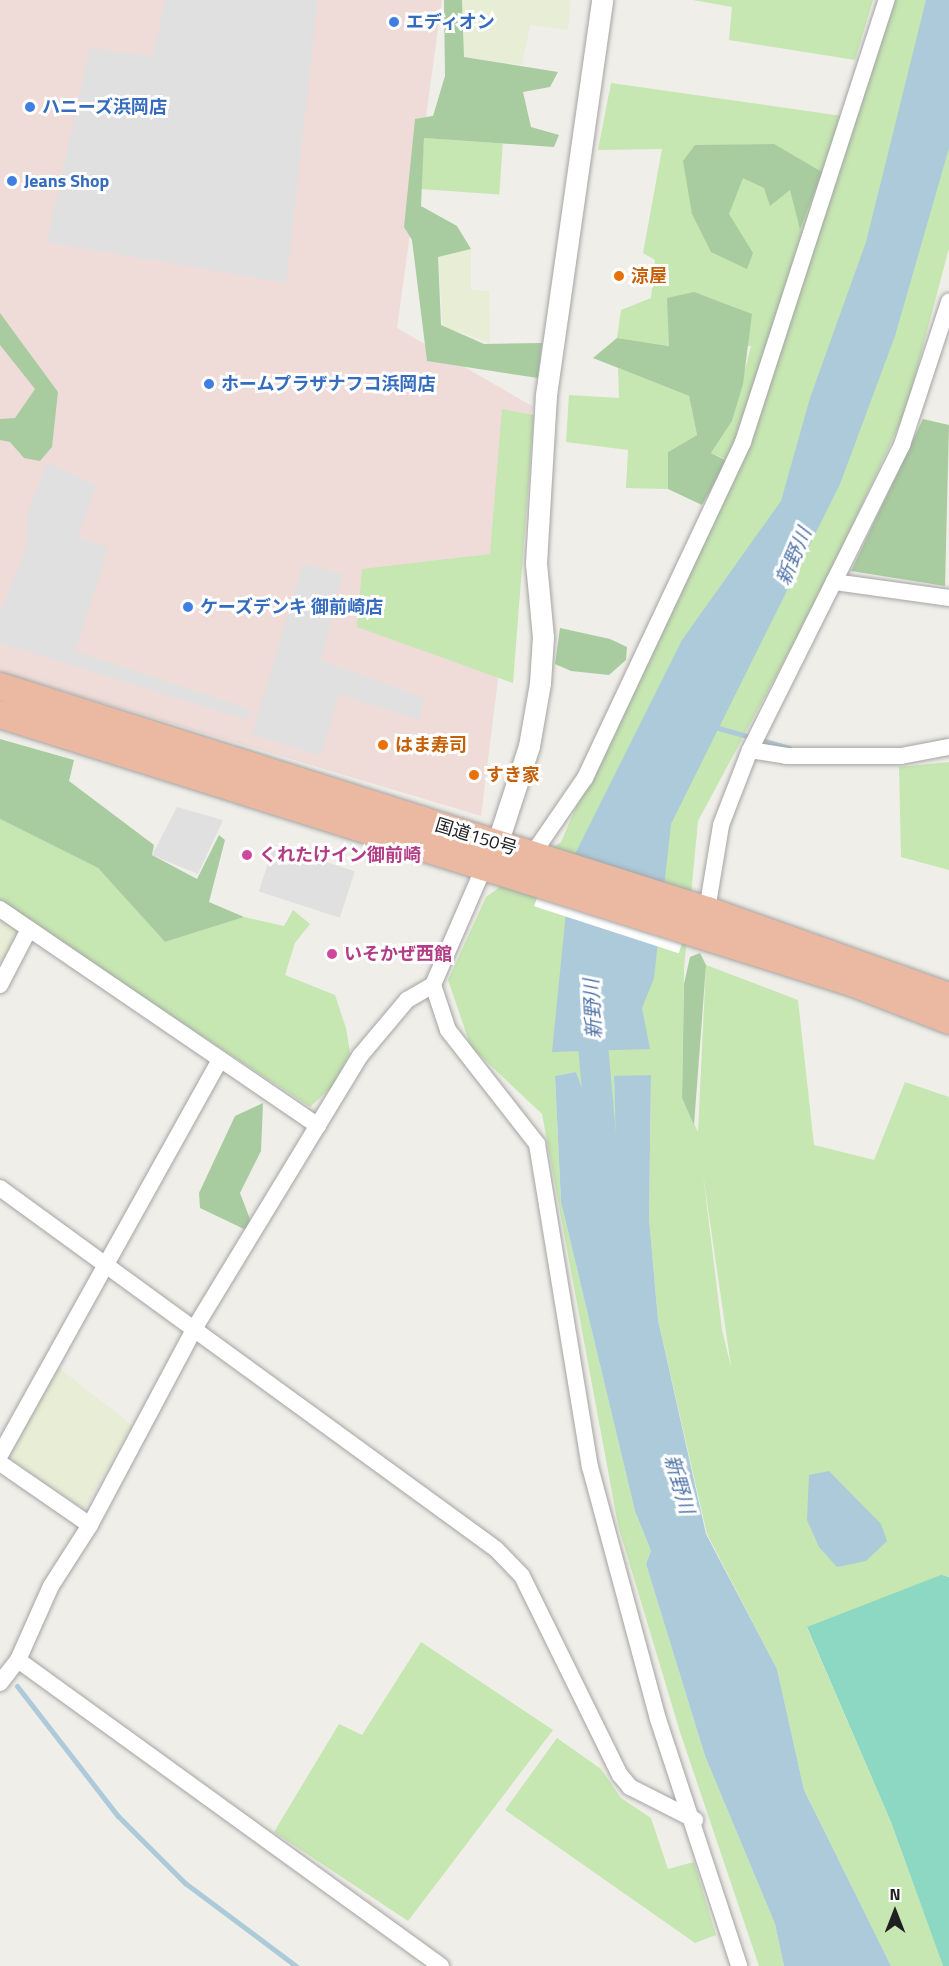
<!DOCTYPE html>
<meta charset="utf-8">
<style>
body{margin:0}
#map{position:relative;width:949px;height:1966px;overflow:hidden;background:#f0eee8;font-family:"Titillium Web","Noto Sans JP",sans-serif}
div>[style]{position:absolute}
.commercial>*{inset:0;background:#efdcd8}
.farmland>*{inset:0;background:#e8edd5}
.grass>*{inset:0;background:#c6e6b2;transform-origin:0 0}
.forest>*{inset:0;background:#a8cca0}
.pitch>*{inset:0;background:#8cd8c3}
.parking>*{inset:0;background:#e0e0e0;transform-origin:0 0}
.water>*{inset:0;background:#accada}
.pier>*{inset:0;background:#fff;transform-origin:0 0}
.stream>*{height:5px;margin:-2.5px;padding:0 2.5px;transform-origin:2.5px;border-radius:2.5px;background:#accada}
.river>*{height:30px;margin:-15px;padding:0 15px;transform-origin:15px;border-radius:15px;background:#accada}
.roads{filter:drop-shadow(0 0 2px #a4a4a4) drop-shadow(0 0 2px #a4a4a4)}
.minor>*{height:16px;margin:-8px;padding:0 8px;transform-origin:8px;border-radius:8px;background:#fff}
.tertiary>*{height:21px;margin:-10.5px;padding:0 10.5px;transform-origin:10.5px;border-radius:10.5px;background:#fff}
.trunk>*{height:27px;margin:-13.5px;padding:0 13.5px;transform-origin:13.5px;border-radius:13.5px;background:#ebb9a2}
.dots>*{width:16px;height:16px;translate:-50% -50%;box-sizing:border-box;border:3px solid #fff;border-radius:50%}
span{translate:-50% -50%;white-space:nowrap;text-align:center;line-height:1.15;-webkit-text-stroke:6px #fff;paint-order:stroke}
.shop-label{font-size:18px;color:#366cbe;font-weight:700}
.left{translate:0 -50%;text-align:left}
.food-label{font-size:18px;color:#c56008;font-weight:700}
.street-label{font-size:18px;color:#202020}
.hotel-label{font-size:18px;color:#b23c85;font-weight:700}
.water-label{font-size:20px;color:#5375a9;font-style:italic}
.north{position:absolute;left:865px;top:1882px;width:60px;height:60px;-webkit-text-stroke:4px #fff;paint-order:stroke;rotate:0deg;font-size:16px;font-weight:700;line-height:24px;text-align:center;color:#202020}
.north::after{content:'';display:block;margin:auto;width:21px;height:27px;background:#202020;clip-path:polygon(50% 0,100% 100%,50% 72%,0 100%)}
</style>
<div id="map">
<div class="commercial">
<i style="clip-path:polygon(0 0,442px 0,397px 328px,532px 406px,481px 816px,0 672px)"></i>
</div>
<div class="farmland">
<i style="clip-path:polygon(462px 0,571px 0,568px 30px,530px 25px,522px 65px,464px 57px)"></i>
<i style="clip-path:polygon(471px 249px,471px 290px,489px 291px,490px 343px,443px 326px,438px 257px)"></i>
<i style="clip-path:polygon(0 918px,20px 931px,0 969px)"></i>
<i style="clip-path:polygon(59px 1368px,132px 1425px,84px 1509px,8px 1457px)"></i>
</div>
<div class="grass">
<i style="clip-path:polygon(693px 0,873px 0,855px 60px,729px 40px,732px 7px)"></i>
<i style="clip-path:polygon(evenodd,891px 0,949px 0,949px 248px,906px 411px,819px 596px,698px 821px,684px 968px,682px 1098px,698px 1132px,706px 965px,798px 1000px,814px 1145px,874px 1160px,905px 1082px,949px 1097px,949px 1576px,807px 1628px,891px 1822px,943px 1966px,891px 1966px,804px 1790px,777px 1669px,707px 1534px,658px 1320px,649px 1218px,651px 1076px,614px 1077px,618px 1182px,576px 1072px,555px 1076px,561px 1202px,635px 1511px,651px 1551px,646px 1564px,705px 1756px,775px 1924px,784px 1966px,759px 1966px,680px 1732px,618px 1525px,542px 1114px,471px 1047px,448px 980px,486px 897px,561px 842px,727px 460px,711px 453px,732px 421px,751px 346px,670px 346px,617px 338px,621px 310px,651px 298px,655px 260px,643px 253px,662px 149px,598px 150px,611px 83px,842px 116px,891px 0,703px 1174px,731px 1366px,731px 1367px,722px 1330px,703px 1174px)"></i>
<i style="left:424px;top:138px;width:79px;height:51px;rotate:4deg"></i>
<i style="clip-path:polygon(618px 368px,689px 396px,697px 435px,668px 452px,668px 489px,626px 488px,628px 450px,566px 442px,569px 395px,619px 398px)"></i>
<i style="clip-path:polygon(502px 409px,534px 415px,513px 683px,357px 627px,362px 569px,490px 554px)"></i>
<i style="clip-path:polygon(949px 762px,949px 870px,901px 857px,899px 767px)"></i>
<i style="clip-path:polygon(0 819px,98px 868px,165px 942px,244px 917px,284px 926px,293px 910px,310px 924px,295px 943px,285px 975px,335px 995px,346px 1028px,350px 1053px,333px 1086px,310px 1107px,0 903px)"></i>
<i style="clip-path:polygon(421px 1642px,553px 1730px,408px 1921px,274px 1832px,339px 1724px,362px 1735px)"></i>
<i style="clip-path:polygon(557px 1738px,601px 1769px,621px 1798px,651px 1818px,668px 1869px,694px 1862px,716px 1935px,695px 1943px,505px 1810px)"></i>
</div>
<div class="forest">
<i style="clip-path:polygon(444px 0,462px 0,464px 57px,558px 72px,550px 87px,523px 92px,531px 127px,559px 135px,554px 147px,424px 138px,421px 206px,457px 226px,471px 249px,438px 257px,441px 325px,484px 344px,542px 343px,538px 378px,427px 361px,412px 240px,404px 227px,415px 119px,433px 116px,445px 76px)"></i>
<i style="clip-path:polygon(774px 144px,822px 172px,800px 229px,790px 190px,770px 206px,764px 188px,743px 178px,729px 214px,753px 253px,747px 269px,711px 252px,692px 214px,683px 161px,695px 145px)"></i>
<i style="clip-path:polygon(694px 292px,752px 314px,743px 384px,732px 421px,711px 453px,727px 461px,702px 505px,668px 489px,668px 452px,697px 435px,689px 396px,593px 358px,617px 338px,669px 346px,667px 298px)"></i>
<i style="clip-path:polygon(0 313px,58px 392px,52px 447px,40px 461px,24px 458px,10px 442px,0 440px,0 419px,15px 418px,35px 389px,0 345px)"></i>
<i style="clip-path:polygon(923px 419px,949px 425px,945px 586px,851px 571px)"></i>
<i style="clip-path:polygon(560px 628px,610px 639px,627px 647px,626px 660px,609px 675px,571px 671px,555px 664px)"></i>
<i style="clip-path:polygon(0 739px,74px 760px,69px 781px,154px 845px,152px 855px,197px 879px,219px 835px,225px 840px,209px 902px,244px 917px,165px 942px,98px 868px,0 819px)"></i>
<i style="clip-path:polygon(700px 953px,706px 965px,694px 1125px,682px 1098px,684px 984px,690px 957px)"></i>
<i style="clip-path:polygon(263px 1103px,261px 1151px,240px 1193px,250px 1219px,246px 1230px,200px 1208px,199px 1193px,235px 1116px)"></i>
</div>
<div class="pitch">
<i style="clip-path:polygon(941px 1575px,949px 1577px,949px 1966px,943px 1966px,891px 1822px,807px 1627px)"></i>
</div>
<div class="parking">
<i style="clip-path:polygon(165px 0,318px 0,286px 283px,47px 242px,90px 48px,153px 56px)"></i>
<i style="clip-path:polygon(47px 463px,96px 485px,78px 537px,108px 548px,75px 651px,250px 709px,247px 720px,0 643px,0 614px,26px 547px,28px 513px)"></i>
<i style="clip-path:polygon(303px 564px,343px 574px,321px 660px,424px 698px,419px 720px,339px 694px,321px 756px,252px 734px)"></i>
<i style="clip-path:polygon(177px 807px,223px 820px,198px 874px,152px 855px)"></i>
<i style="left:274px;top:845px;width:85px;height:49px;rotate:18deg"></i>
</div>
<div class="water">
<i style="clip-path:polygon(926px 0,949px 0,949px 148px,895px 336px,840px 484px,671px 824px,654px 978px,642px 1008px,650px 1049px,552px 1052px,571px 862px,682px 640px,781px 501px,810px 398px,866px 242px)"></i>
<i style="clip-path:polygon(576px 1072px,617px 1180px,614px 1076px,651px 1075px,649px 1218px,658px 1320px,706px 1534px,777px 1669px,804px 1790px,891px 1966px,784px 1966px,775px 1924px,705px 1756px,646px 1564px,651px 1551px,635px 1511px,561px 1202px,555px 1076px)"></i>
<i style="clip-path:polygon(829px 1471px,881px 1524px,887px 1541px,866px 1561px,837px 1567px,819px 1547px,807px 1520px,809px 1475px)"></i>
</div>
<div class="pier">
<i style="left:545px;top:873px;width:152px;height:35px;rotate:18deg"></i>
</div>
<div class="stream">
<i style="left:715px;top:727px;width:77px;rotate:15.8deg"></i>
<i style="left:17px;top:1686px;width:165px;rotate:52.2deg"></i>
<i style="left:118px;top:1816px;width:95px;rotate:45deg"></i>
<i style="left:185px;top:1883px;width:139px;rotate:36.8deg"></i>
</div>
<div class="river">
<i style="left:590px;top:1012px;width:168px;rotate:84.9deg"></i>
</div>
<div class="roads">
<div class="minor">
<i style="left:834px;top:582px;width:116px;rotate:7.9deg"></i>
<i style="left:750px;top:750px;width:36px;rotate:9deg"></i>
<i style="left:786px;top:756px;width:115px"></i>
<i style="left:901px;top:756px;width:49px;rotate:-10.6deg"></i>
<i style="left:532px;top:855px;width:93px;rotate:-55.5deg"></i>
<i style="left:585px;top:778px;width:371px;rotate:-64.8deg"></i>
<i style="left:743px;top:442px;width:465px;rotate:-72deg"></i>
<i style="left:487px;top:860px;width:136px;rotate:113.4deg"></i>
<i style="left:433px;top:985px;width:47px;rotate:71.6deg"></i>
<i style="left:448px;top:1030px;width:145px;rotate:52deg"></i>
<i style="left:537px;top:1144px;width:327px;rotate:80.7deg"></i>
<i style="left:590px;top:1467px;width:261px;rotate:74.9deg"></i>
<i style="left:658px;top:1719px;width:260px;rotate:71.8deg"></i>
<i style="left:0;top:909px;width:385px;rotate:34.3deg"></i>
<i style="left:707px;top:910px;width:86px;rotate:-80.6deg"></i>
<i style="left:721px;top:825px;width:80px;rotate:-68.9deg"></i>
<i style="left:750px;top:750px;width:341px;rotate:-63.5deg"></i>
<i style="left:902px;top:445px;width:151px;rotate:-71.8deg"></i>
<i style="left:0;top:985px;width:63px;rotate:-62.6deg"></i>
<i style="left:0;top:1188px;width:613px;rotate:36.05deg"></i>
<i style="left:496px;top:1549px;width:37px;rotate:46deg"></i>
<i style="left:522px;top:1576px;width:222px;rotate:63.8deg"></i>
<i style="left:620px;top:1775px;width:16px;rotate:50deg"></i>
<i style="left:630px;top:1787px;width:73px;rotate:26.9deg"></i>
<i style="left:0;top:1455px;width:453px;rotate:-60.9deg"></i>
<i style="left:0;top:1463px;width:109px;rotate:34.6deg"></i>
<i style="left:18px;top:1660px;width:522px;rotate:35.88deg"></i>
<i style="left:0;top:1683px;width:29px;rotate:-52deg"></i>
<i style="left:18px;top:1660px;width:81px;rotate:-66deg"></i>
<i style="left:51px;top:1586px;width:72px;rotate:-57.4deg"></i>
<i style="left:90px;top:1525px;width:222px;rotate:-62deg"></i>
<i style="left:194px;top:1329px;width:320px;rotate:-58.7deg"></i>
<i style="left:360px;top:1056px;width:73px;rotate:-50deg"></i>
<i style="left:407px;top:1000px;width:30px;rotate:-30deg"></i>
</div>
<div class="tertiary">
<i style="left:497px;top:844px;width:103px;rotate:-71.9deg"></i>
<i style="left:529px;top:746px;width:64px;rotate:-80.1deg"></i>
<i style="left:540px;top:683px;width:46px;rotate:-86.3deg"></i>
<i style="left:543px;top:637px;width:74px;rotate:-95.4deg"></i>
<i style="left:536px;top:563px;width:168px;rotate:-86.6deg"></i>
<i style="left:546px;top:395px;width:399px;rotate:-81.9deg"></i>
</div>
<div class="trunk">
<i style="left:0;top:686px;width:742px;rotate:17.58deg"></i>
<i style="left:707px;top:910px;width:257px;rotate:19.6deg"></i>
<i style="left:0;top:714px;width:895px;rotate:17.48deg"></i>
<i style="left:854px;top:983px;width:102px;rotate:21.3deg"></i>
</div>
</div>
<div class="dots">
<i style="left:394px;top:22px;background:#3f7fe0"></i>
<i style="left:30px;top:107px;background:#3f7fe0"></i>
<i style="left:12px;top:181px;background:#3f7fe0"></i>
<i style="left:619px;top:276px;background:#e8710a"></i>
<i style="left:209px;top:384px;background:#3f7fe0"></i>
<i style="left:188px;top:607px;background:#3f7fe0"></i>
<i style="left:383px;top:745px;background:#e8710a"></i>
<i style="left:474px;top:775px;background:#e8710a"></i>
<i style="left:247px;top:855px;background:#d1479c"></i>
<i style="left:332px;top:954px;background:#d1479c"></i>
</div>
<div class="shop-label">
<span class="left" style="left:406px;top:22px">エディオン</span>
<span class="left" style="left:42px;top:107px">ハニーズ浜岡店</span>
<span class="left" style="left:24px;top:181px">Jeans Shop</span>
<span class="left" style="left:221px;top:384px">ホームプラザナフコ浜岡店</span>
<span class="left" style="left:200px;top:607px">ケーズデンキ 御前崎店</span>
</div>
<div class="food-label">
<span class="left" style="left:631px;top:276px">涼屋</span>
<span class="left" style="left:395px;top:745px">はま寿司</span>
<span class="left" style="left:486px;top:775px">すき家</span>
</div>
<div class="street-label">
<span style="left:476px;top:837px;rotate:17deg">国道150号</span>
</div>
<div class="hotel-label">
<span class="left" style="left:259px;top:855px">くれたけイン御前崎</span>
<span class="left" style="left:344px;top:954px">いそかぜ西館</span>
</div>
<div class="water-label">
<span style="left:793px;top:556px;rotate:-67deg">新野川</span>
<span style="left:592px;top:1009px;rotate:-93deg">新野川</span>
<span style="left:680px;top:1484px;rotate:74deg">新野川</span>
</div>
<div class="north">N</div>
</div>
